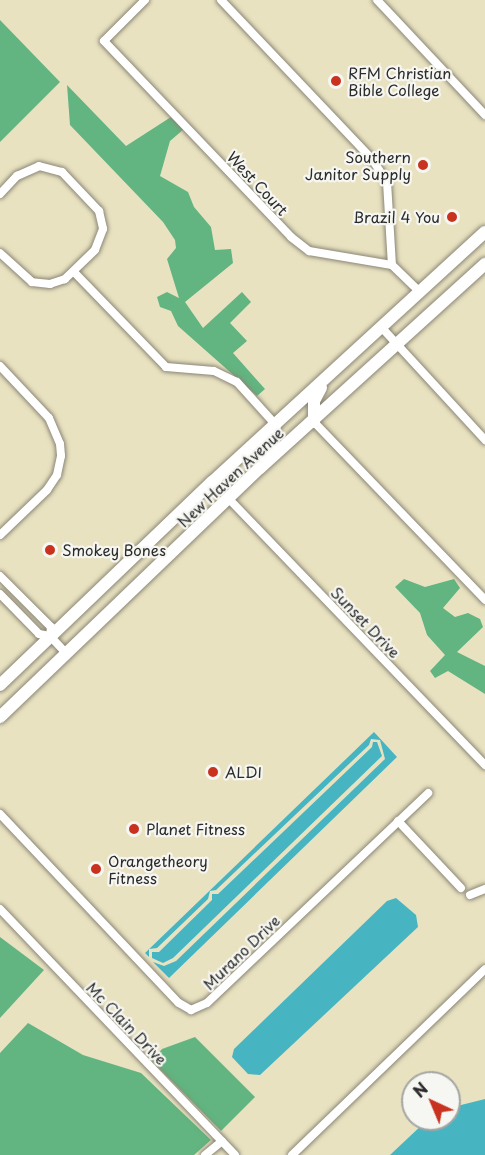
<!DOCTYPE html>
<style>
body{margin:0}
#map{position:relative;width:485px;height:1155px;overflow:hidden;background:#e9e2c1;font-family:"Playpen Sans",sans-serif}
div>[style]{position:absolute}
.forest>*{inset:0;background:#62b480}
.water>*{inset:0;background:#47b4c2}
.roads{filter:drop-shadow(0 0 2px #8a8676) drop-shadow(0 0 2px #8a8676)}
.minor>*{height:8px;margin:-4px;padding:0 4px;transform-origin:4px;border-radius:4px;background:#fff}
.primary>*{height:12px;margin:-6px;padding:0 6px;transform-origin:6px;border-radius:6px;background:#fff}
.dots>*{width:16px;height:16px;translate:-50% -50%;box-sizing:border-box;border:3px solid #f6f6f2;border-radius:50%}
span{translate:-50% -50%;white-space:nowrap;text-align:center;line-height:1.15;-webkit-text-stroke:4.5px #f6f6f2;paint-order:stroke}
.poi-label{font-size:15px;color:#2b2b2b}
.left{translate:0 -50%;text-align:left}
.right{translate:-100% -50%;text-align:right}
.street-label{font-size:15px;color:#2b2b2b}
.north{position:absolute;left:401px;top:1071px;width:60px;height:60px;box-sizing:border-box;background:#f6f6f2;border:2px solid #a5a5a2;border-radius:50%;rotate:316deg;font-size:16px;font-weight:700;line-height:24px;text-align:center;color:#2b2b2b}
.north::after{content:'';display:block;margin:auto;width:21px;height:27px;background:#c8321e;clip-path:polygon(50% 0,100% 100%,50% 72%,0 100%)}
</style>
<div id="map">
<div class="forest">
<i style="clip-path:polygon(0 20px,60px 82px,0 142px)"></i>
<i style="clip-path:polygon(67px 85px,126px 146px,171px 117px,184px 129px,170px 141px,160px 176px,188px 192px,194px 207px,211px 227px,215px 250px,231px 249px,233px 263px,185px 302px,203px 328px,242px 292px,251px 302px,230px 323px,247px 341px,233px 353px,265px 389px,257px 396px,178px 326px,171px 311px,160px 307px,157px 297px,167px 292px,179px 298px,167px 259px,176px 248px,175px 240px,163px 222px,70px 125px)"></i>
<i style="clip-path:polygon(404px 579px,425px 587px,454px 579px,460px 588px,443px 608px,455px 617px,468px 613px,480px 619px,483px 627px,457px 652px,485px 666px,485px 694px,448px 671px,435px 678px,430px 671px,445px 655px,427px 635px,420px 613px,395px 587px)"></i>
<i style="clip-path:polygon(0 937px,44px 970px,0 1018px)"></i>
<i style="clip-path:polygon(28px 1023px,83px 1055px,141px 1073px,211px 1140px,194px 1155px,0 1155px,0 1053px)"></i>
<i style="clip-path:polygon(195px 1037px,255px 1097px,221px 1131px,152px 1061px,162px 1049px)"></i>
</div>
<div class="water">
<i style="clip-path:polygon(374px 732px,397px 757px,169px 978px,153px 962px,164px 966px,176px 961px,385px 759px,380px 740px,371px 739px,369px 745px,216px 890px,210px 891px,208px 899px,157px 948px,149px 949px,149px 957px,145px 953px)"></i>
<i style="clip-path:polygon(373px 742px,377px 742px,382px 756px,173px 958px,163px 963px,152px 958px,152px 952px,159px 952px,212px 900px,212px 894px,218px 894px,372px 747px)"></i>
<i style="clip-path:polygon(396px 898px,416px 915px,418px 927px,260px 1075px,248px 1074px,232px 1057px,234px 1049px,387px 901px)"></i>
<i style="clip-path:polygon(485px 1099px,485px 1155px,390px 1155px,424px 1123px,449px 1119px,449px 1109px,453px 1107px)"></i>
</div>
<div class="roads">
<div class="minor">
<i style="left:145px;top:0;width:58px;rotate:135deg"></i>
<i style="left:104px;top:41px;width:271px;rotate:46.3deg"></i>
<i style="left:291px;top:237px;width:23px;rotate:38deg"></i>
<i style="left:309px;top:251px;width:84px;rotate:9.6deg"></i>
<i style="left:392px;top:265px;width:40px;rotate:44deg"></i>
<i style="left:221px;top:0;width:219px;rotate:46.5deg"></i>
<i style="left:372px;top:159px;width:27px;rotate:57deg"></i>
<i style="left:387px;top:182px;width:83px;rotate:86.6deg"></i>
<i style="left:377px;top:0;width:158px;rotate:46.8deg"></i>
<i style="left:0;top:194px;width:25px;rotate:-47deg"></i>
<i style="left:17px;top:176px;width:24px;rotate:-24deg"></i>
<i style="left:39px;top:166px;width:24px;rotate:15deg"></i>
<i style="left:62px;top:172px;width:54px;rotate:46.5deg"></i>
<i style="left:99px;top:211px;width:18px;rotate:77deg"></i>
<i style="left:103px;top:229px;width:22px;rotate:111deg"></i>
<i style="left:95px;top:250px;width:42px;rotate:136deg"></i>
<i style="left:65px;top:279px;width:16px;rotate:162deg"></i>
<i style="left:50px;top:284px;width:18px;rotate:-174deg"></i>
<i style="left:32px;top:282px;width:43px;rotate:-137.8deg"></i>
<i style="left:74px;top:272px;width:132px;rotate:45.9deg"></i>
<i style="left:166px;top:367px;width:48px;rotate:4.8deg"></i>
<i style="left:214px;top:371px;width:25px;rotate:26deg"></i>
<i style="left:237px;top:382px;width:57px;rotate:47.9deg"></i>
<i style="left:383px;top:329px;width:151px;rotate:47.4deg"></i>
<i style="left:0;top:366px;width:71px;rotate:46.7deg"></i>
<i style="left:49px;top:418px;width:28px;rotate:67deg"></i>
<i style="left:60px;top:444px;width:12px;rotate:85deg"></i>
<i style="left:61px;top:456px;width:19px;rotate:102deg"></i>
<i style="left:57px;top:475px;width:18px;rotate:124deg"></i>
<i style="left:47px;top:490px;width:65px;rotate:136.2deg"></i>
<i style="left:314px;top:422px;width:247px;rotate:46.1deg"></i>
<i style="left:228px;top:498px;width:371px;rotate:46.1deg"></i>
<i style="left:0;top:576px;width:72px;rotate:45deg"></i>
<i style="left:51px;top:627px;width:9px;rotate:96deg"></i>
<i style="left:0;top:594px;width:56px;rotate:45.7deg"></i>
<i style="left:39px;top:634px;width:11px;rotate:10deg"></i>
<i style="left:50px;top:636px;width:23px;rotate:47deg"></i>
<i style="left:0;top:814px;width:260px;rotate:46.6deg"></i>
<i style="left:179px;top:1003px;width:14px;rotate:30deg"></i>
<i style="left:191px;top:1010px;width:17px;rotate:-24deg"></i>
<i style="left:207px;top:1003px;width:305px;rotate:-43.5deg"></i>
<i style="left:398px;top:821px;width:92px;rotate:46.8deg"></i>
<i style="left:470px;top:895px;width:16px;rotate:-22deg"></i>
<i style="left:0;top:909px;width:340px;rotate:46.3deg"></i>
<i style="left:205px;top:1155px;width:22px;rotate:-39deg"></i>
<i style="left:292px;top:1155px;width:268px;rotate:-43.9deg"></i>
</div>
<div class="primary">
<i style="left:314px;top:422px;width:21px;rotate:-90deg"></i>
<i style="left:314px;top:401px;width:15px;rotate:-62deg"></i>
<i style="left:265px;top:459px;width:15px;rotate:-58deg"></i>
<i style="left:273px;top:446px;width:22px;rotate:-85deg"></i>
<i style="left:0;top:685px;width:294px;rotate:-43.8deg"></i>
<i style="left:212px;top:482px;width:370px;rotate:-42.5deg"></i>
<i style="left:0;top:717px;width:360px;rotate:-43.8deg"></i>
<i style="left:260px;top:468px;width:304px;rotate:-42.2deg"></i>
</div>
</div>
<div class="dots">
<i style="left:336px;top:81px;background:#c8321e"></i>
<i style="left:423px;top:165px;background:#c8321e"></i>
<i style="left:452px;top:217px;background:#c8321e"></i>
<i style="left:50px;top:550px;background:#c8321e"></i>
<i style="left:213px;top:772px;background:#c8321e"></i>
<i style="left:134px;top:829px;background:#c8321e"></i>
<i style="left:96px;top:869px;background:#c8321e"></i>
</div>
<div class="poi-label">
<span class="left" style="left:348px;top:81px">RFM Christian<br>Bible College</span>
<span class="right" style="left:411px;top:165px">Southern<br>Janitor Supply</span>
<span class="right" style="left:440px;top:217px">Brazil 4 You</span>
<span class="left" style="left:62px;top:550px">Smokey Bones</span>
<span class="left" style="left:225px;top:772px">ALDI</span>
<span class="left" style="left:146px;top:829px">Planet Fitness</span>
<span class="left" style="left:108px;top:869px">Orangetheory<br>Fitness</span>
</div>
<div class="street-label">
<span style="left:258px;top:183px;rotate:47deg">West Court</span>
<span style="left:230px;top:477px;rotate:-43deg">New Haven Avenue</span>
<span style="left:366px;top:622px;rotate:46deg">Sunset Drive</span>
<span style="left:241px;top:952px;rotate:-44deg">Murano Drive</span>
<span style="left:127px;top:1023px;rotate:46deg">Mc Clain Drive</span>
</div>
<div class="north">N</div>
</div>
